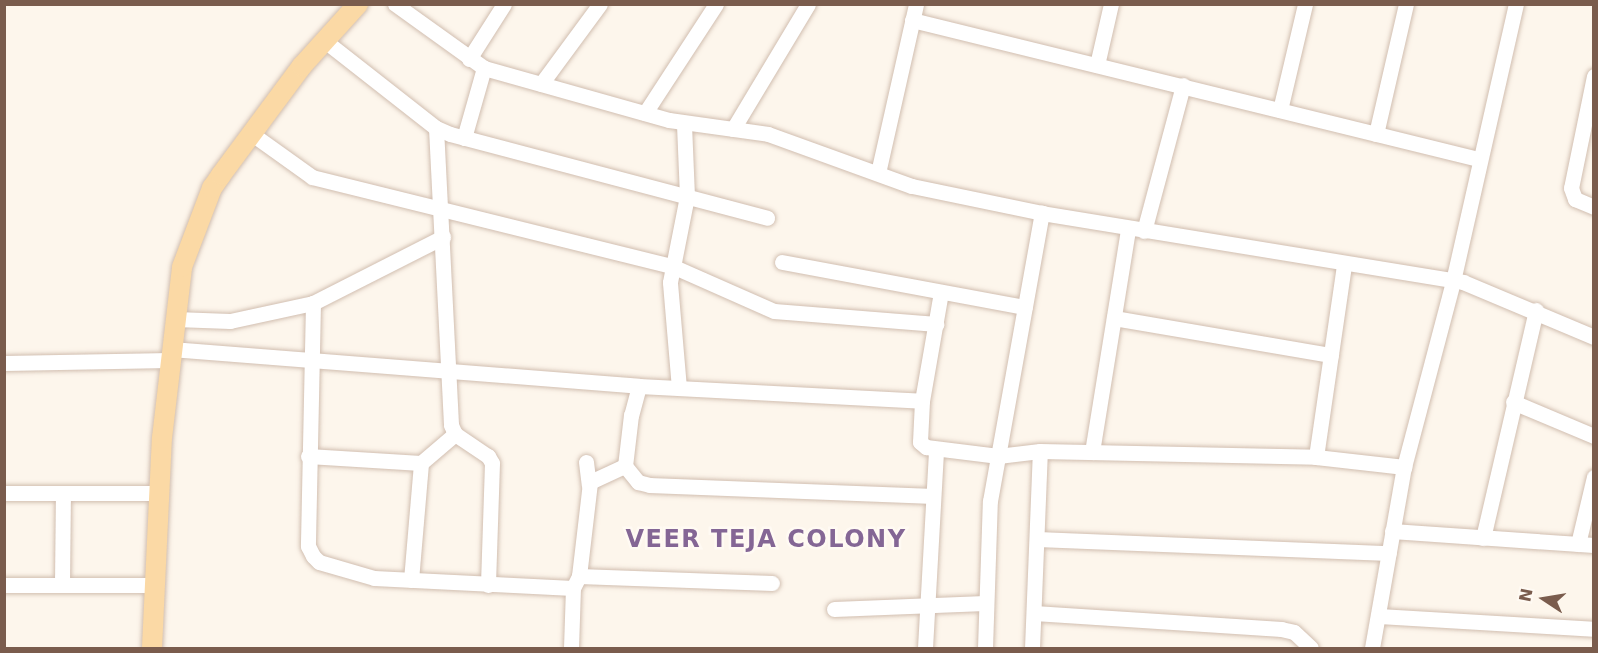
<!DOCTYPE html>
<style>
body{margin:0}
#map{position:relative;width:1598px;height:653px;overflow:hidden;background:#fdf6ec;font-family:"DejaVu Sans",sans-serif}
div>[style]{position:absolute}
.roads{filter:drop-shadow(0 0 2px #d1beb0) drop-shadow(0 0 2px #d1beb0)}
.minor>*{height:15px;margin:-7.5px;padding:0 7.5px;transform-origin:7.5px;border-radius:7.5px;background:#fff}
.major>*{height:20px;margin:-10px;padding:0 10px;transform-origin:10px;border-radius:10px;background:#fbd9a5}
span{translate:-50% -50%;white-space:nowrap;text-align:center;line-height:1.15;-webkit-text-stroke:5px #fffaf3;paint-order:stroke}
.district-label{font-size:24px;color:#846695;font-weight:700;letter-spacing:1.5px}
.frame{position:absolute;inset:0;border:6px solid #7a5c4d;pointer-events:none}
.north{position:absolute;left:1514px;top:569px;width:60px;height:60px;-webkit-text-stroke:4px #fffaf3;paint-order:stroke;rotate:282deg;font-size:16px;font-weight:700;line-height:24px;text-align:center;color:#7a5c4d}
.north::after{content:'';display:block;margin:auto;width:21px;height:27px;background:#7a5c4d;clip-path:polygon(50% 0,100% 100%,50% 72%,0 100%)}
</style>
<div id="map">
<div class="roads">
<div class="minor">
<i style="left:395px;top:4px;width:110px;rotate:35.7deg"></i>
<i style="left:484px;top:68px;width:192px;rotate:15.7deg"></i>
<i style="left:669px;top:120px;width:100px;rotate:8deg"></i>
<i style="left:768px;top:134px;width:153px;rotate:19.9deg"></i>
<i style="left:912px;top:186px;width:133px;rotate:11.7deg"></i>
<i style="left:1042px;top:213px;width:427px;rotate:9.3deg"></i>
<i style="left:1463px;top:282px;width:142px;rotate:22.8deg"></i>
<i style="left:912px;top:20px;width:583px;rotate:13.8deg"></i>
<i style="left:325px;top:41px;width:141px;rotate:38.1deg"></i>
<i style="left:436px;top:128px;width:15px;rotate:23deg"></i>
<i style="left:450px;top:134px;width:328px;rotate:14.8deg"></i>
<i style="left:469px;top:59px;width:65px;rotate:-57.5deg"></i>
<i style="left:1097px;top:65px;width:63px;rotate:-77.1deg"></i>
<i style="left:1594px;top:76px;width:114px;rotate:101.6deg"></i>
<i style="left:1571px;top:188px;width:12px;rotate:70deg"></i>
<i style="left:1575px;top:199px;width:21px;rotate:23deg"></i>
<i style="left:541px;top:84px;width:99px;rotate:-53.6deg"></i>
<i style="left:1280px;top:110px;width:109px;rotate:-76.7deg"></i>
<i style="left:645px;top:113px;width:130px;rotate:-56.9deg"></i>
<i style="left:436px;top:128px;width:297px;rotate:87.1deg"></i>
<i style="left:451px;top:425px;width:10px;rotate:66deg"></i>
<i style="left:455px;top:434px;width:40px;rotate:34deg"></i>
<i style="left:488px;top:456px;width:8px;rotate:60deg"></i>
<i style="left:492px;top:463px;width:122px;rotate:91.9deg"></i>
<i style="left:733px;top:129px;width:146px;rotate:-59deg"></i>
<i style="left:252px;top:134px;width:74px;rotate:35.6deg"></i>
<i style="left:312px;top:177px;width:371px;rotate:13.9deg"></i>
<i style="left:672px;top:266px;width:111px;rotate:23.8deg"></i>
<i style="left:774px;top:311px;width:163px;rotate:4.6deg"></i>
<i style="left:1376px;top:134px;width:133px;rotate:-77deg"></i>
<i style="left:464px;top:138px;width:73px;rotate:-74.1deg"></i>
<i style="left:878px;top:173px;width:173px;rotate:-77.3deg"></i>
<i style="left:1144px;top:231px;width:151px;rotate:-75deg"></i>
<i style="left:782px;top:262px;width:247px;rotate:10.5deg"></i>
<i style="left:941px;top:292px;width:111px;rotate:99.9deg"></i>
<i style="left:922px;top:401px;width:41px;rotate:92.8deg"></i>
<i style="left:920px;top:442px;width:8px;rotate:40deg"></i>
<i style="left:926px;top:447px;width:73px;rotate:7.1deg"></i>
<i style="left:998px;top:456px;width:42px;rotate:-6.8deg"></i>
<i style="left:1040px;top:451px;width:276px;rotate:1.2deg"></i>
<i style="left:1316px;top:457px;width:89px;rotate:6.5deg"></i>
<i style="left:313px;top:303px;width:243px;rotate:91.2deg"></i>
<i style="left:308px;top:546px;width:11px;rotate:63deg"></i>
<i style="left:313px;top:556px;width:8px;rotate:45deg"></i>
<i style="left:319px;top:562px;width:57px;rotate:16.2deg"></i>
<i style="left:374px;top:578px;width:199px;rotate:2.9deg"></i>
<i style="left:1114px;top:318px;width:220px;rotate:9.7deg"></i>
<i style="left:175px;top:319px;width:55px;rotate:2.1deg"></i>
<i style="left:230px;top:321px;width:85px;rotate:-12.2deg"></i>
<i style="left:313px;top:303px;width:146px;rotate:-26.9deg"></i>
<i style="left:171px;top:349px;width:469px;rotate:4.5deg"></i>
<i style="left:639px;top:386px;width:283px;rotate:3deg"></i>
<i style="left:4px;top:363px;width:166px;rotate:-1deg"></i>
<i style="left:639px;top:386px;width:30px;rotate:105deg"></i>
<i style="left:631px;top:415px;width:51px;rotate:96.7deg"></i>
<i style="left:625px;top:466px;width:21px;rotate:51deg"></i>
<i style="left:638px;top:482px;width:12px;rotate:14deg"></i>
<i style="left:650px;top:485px;width:283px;rotate:2.2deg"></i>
<i style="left:679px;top:388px;width:106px;rotate:-94.9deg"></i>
<i style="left:670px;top:282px;width:88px;rotate:-78.8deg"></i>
<i style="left:687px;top:196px;width:73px;rotate:-92.4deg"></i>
<i style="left:1513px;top:402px;width:88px;rotate:22.8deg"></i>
<i style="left:1092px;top:452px;width:226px;rotate:-80.8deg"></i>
<i style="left:308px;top:456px;width:113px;rotate:3.5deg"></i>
<i style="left:1316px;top:457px;width:195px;rotate:-81.7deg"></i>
<i style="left:586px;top:462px;width:23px;rotate:83deg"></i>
<i style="left:4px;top:493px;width:154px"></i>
<i style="left:1392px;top:531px;width:202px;rotate:4deg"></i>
<i style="left:1483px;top:538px;width:234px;rotate:-76.9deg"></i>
<i style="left:1037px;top:539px;width:352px;rotate:2.3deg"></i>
<i style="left:1578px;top:544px;width:69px;rotate:-76.6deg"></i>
<i style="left:579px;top:576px;width:95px;rotate:-83.3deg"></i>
<i style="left:590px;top:482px;width:38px;rotate:-25deg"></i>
<i style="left:411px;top:580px;width:117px;rotate:-85.1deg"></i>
<i style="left:421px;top:463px;width:45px;rotate:-40.5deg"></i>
<i style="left:62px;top:584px;width:91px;rotate:-89.4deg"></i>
<i style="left:4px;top:585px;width:149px"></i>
<i style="left:834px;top:609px;width:151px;rotate:-2.3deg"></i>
<i style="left:1034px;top:613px;width:248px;rotate:3.7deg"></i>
<i style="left:1281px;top:629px;width:13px;rotate:13deg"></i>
<i style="left:1294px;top:632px;width:23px;rotate:43deg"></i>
<i style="left:1378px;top:616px;width:216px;rotate:3.4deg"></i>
<i style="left:571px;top:648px;width:60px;rotate:-88.1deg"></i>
<i style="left:573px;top:588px;width:13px;rotate:-63deg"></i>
<i style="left:579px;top:576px;width:193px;rotate:2.1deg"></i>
<i style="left:925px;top:648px;width:198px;rotate:-86.8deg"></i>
<i style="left:985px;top:648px;width:147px;rotate:-88.1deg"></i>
<i style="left:990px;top:501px;width:293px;rotate:-79.8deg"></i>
<i style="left:1032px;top:648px;width:197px;rotate:-87.7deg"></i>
<i style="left:1372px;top:648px;width:184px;rotate:-80deg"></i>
<i style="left:1404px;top:467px;width:192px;rotate:-75.2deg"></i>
<i style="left:1453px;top:281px;width:284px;rotate:-77.2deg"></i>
</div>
<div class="major">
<i style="left:152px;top:648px;width:210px;rotate:-87.3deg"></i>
<i style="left:162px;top:438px;width:172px;rotate:-83.3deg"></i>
<i style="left:182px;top:267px;width:85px;rotate:-69.2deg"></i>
<i style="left:212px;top:188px;width:16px;rotate:-55deg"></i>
<i style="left:221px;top:175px;width:136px;rotate:-53.4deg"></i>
<i style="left:302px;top:66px;width:84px;rotate:-47.9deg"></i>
</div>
</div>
<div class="district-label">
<span style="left:766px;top:540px">VEER TEJA COLONY</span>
</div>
<div class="frame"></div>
<div class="north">N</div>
</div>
